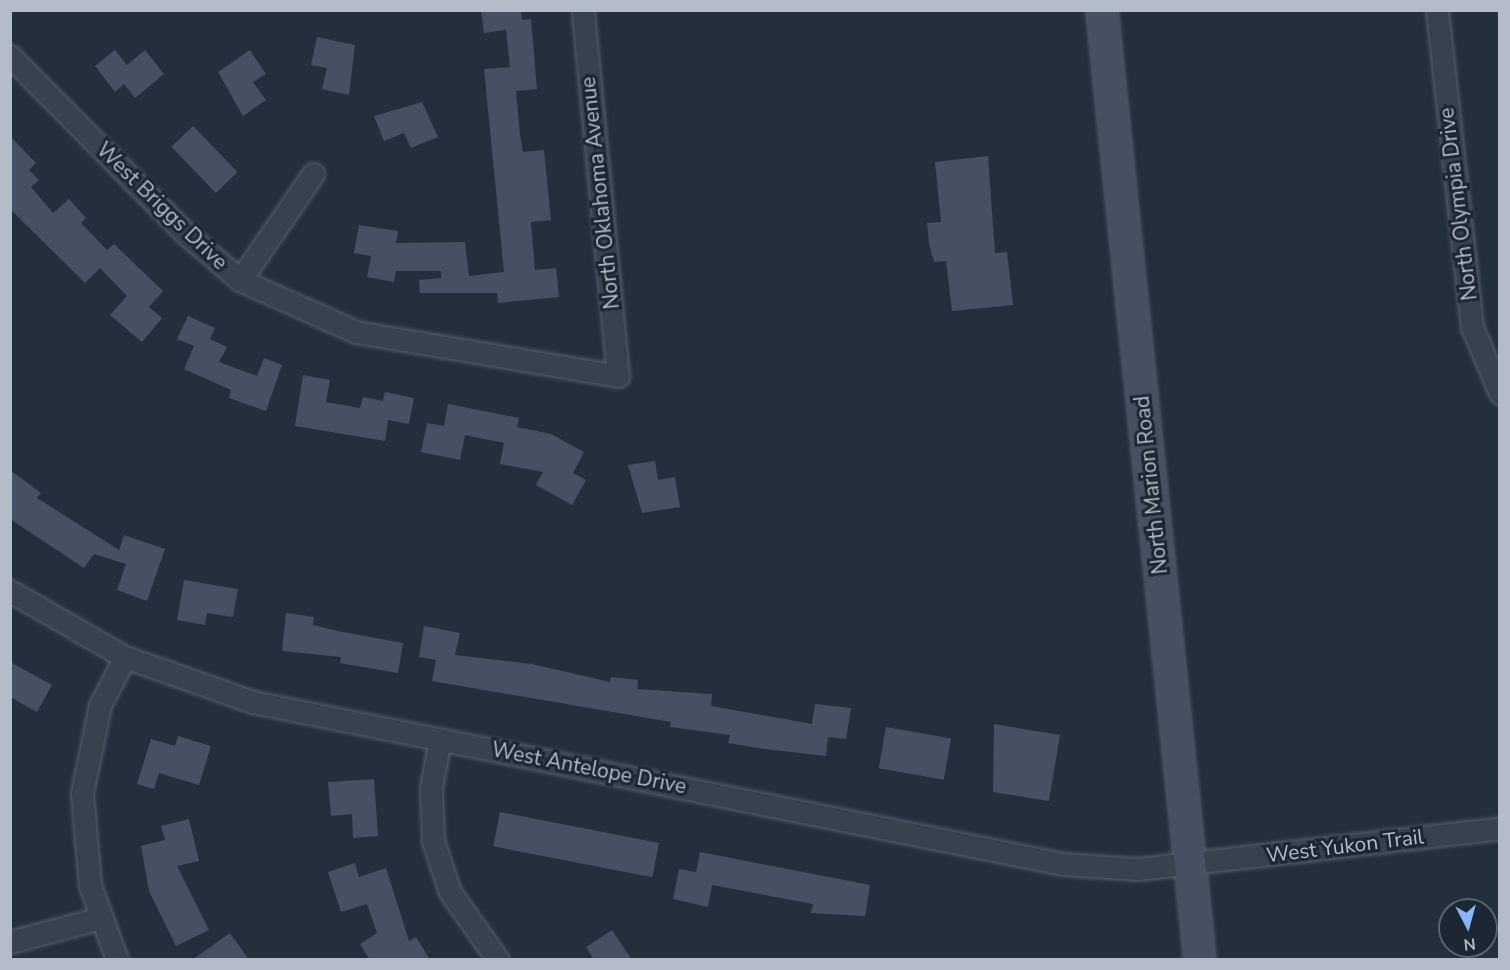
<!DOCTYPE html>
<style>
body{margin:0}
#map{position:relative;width:1510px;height:970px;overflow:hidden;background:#242f3e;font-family:"Nunito Sans",sans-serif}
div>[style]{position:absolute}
.building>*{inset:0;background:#455162;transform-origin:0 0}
.roads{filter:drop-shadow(0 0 2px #565f6c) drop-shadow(0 0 2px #565f6c)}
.minor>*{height:21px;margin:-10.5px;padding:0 10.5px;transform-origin:10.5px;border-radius:10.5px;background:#38414e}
.secondary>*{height:30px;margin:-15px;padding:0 15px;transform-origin:15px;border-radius:15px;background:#465061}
span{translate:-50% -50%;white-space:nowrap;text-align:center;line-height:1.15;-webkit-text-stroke:6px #1d2633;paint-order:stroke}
.street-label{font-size:21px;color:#b4bcc9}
.frame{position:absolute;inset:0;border:12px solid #b4bcc9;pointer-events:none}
.north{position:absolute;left:1438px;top:898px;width:60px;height:60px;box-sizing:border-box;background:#1d2633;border:2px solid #59626f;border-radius:50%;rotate:174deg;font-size:16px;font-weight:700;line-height:24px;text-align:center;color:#b4bcc9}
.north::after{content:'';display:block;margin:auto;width:21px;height:27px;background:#8ab4f8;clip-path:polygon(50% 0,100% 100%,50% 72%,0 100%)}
</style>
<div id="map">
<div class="building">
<i style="clip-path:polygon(481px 10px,521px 10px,522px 20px,531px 19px,537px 89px,516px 91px,520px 135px,523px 152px,544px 150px,551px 220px,531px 222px,535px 270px,556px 268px,559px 297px,498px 303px,497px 293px,420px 293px,419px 280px,441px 278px,441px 271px,396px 271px,394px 282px,367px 277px,371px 256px,354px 253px,359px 225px,398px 231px,396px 243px,465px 242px,469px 276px,504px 272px,484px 69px,510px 67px,506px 30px,484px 33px)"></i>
<i style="clip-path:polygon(317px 37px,355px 45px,349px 95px,322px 89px,327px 68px,311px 65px)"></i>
<i style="clip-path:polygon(115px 50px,127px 65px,145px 50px,164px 74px,135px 98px,124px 84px,115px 92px,95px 66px)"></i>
<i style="clip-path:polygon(250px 50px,266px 74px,253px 82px,266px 100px,243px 116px,218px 72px)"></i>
<i style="clip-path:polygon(422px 102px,438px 137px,411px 148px,404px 133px,384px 141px,374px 116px)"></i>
<i style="left:193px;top:126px;width:64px;height:30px;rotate:46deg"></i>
<i style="clip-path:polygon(10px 136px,36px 163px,29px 170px,39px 180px,31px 187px,53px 213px,69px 199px,86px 218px,81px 223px,107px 250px,114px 244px,163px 291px,149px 307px,162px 318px,142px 342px,110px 315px,127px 296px,100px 268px,85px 283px,10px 209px)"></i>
<i style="clip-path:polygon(988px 156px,995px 253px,1007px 252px,1013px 305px,952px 311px,946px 261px,934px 262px,929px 243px,927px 223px,941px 222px,935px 162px)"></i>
<i style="clip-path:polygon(188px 316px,215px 328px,210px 339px,227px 347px,219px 362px,257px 376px,264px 358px,282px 365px,266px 411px,229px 398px,231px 390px,184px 369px,194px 346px,177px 339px)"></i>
<i style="clip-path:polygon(303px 375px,330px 380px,326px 402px,360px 408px,363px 397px,383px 401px,385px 392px,414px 398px,409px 424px,388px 420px,385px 441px,295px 426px)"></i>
<i style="clip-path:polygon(448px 404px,519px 418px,517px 427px,551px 434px,584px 452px,573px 473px,586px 480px,572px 505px,536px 485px,543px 472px,500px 464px,504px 443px,465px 435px,460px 460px,421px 452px,427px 423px,444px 426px)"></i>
<i style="clip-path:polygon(655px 461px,658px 480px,675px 477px,680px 507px,642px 513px,628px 465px)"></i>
<i style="clip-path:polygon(10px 470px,41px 493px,37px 498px,119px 550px,124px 535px,165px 549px,147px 601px,117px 590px,126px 564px,94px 554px,84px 568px,10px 519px)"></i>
<i style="clip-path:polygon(184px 580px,238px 589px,233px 617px,207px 613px,205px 625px,177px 620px)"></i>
<i style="clip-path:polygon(286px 613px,314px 617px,313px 625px,338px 631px,403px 643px,398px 673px,340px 663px,341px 657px,282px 651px)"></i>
<i style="clip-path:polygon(424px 626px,460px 633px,455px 655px,532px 664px,610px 682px,611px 677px,638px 680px,637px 689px,712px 694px,711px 706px,812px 724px,815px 704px,851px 708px,846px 739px,828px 737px,826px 756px,764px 749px,728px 743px,730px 735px,670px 727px,671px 722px,432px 681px,436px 660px,419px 657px)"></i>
<i style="clip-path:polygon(10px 662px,52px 685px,37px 712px,10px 697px)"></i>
<i style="clip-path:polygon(994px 724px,1060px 735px,1049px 801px,993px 792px)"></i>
<i style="left:886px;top:727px;width:66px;height:42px;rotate:10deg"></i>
<i style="clip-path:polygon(178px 736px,211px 746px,199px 785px,159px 773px,154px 789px,137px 784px,151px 739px,175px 746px)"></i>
<i style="clip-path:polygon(374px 779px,378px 836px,353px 838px,352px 814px,331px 816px,328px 782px)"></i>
<i style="left:500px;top:812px;width:162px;height:35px;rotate:11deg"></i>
<i style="clip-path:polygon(189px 819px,199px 861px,177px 866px,209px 930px,176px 946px,149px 891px,141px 846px,165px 840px,161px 826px)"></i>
<i style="clip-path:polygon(700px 852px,870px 885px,865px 916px,811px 913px,813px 904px,712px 885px,708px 907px,673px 899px,679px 869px,696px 872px)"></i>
<i style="clip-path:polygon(355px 863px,359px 877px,386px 868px,409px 941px,416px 937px,430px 960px,370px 960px,360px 944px,377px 933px,367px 904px,341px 912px,328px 872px)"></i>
<i style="clip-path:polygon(612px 930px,632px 960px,594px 960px,586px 947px)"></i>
<i style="clip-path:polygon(230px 933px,249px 960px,192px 960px)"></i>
</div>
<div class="roads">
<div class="minor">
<i style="left:1437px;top:10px;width:319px;rotate:83.7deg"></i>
<i style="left:1472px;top:327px;width:72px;rotate:67deg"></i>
<i style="left:10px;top:56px;width:249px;rotate:45.3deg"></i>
<i style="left:185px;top:233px;width:72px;rotate:40.5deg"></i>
<i style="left:240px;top:280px;width:127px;rotate:24.1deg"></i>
<i style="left:356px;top:332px;width:266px;rotate:9.5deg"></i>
<i style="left:618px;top:376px;width:368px;rotate:-95.5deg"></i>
<i style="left:240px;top:280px;width:129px;rotate:-55.4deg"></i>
<i style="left:10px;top:591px;width:133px;rotate:29.9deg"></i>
<i style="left:125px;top:657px;width:136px;rotate:19.4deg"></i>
<i style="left:253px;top:702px;width:826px;rotate:11.31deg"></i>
<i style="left:1063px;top:864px;width:74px;rotate:3.9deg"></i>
<i style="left:1137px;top:869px;width:365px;rotate:-6.4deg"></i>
<i style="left:440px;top:739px;width:50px;rotate:100.4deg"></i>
<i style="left:431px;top:788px;width:53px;rotate:87.8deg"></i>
<i style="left:433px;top:841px;width:54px;rotate:71.6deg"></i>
<i style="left:450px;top:892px;width:83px;rotate:54.8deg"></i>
<i style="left:10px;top:942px;width:93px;rotate:-14.9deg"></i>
<i style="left:117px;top:960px;width:80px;rotate:-109.8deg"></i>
<i style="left:90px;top:885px;width:92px;rotate:-95deg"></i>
<i style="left:82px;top:793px;width:90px;rotate:-78.4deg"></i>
<i style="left:100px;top:705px;width:54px;rotate:-62.5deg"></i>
</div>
<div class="secondary">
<i style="left:1102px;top:10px;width:955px;rotate:84.11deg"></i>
</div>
</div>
<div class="street-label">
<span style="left:600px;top:193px;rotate:-96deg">North Oklahoma Avenue</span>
<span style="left:1458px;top:204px;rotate:-97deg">North Olympia Drive</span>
<span style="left:162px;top:206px;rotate:44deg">West Briggs Drive</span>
<span style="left:1151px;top:485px;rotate:-96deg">North Marion Road</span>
<span style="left:589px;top:768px;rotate:11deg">West Antelope Drive</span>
<span style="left:1345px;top:846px;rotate:-7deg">West Yukon Trail</span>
</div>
<div class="frame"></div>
<div class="north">N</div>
</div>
